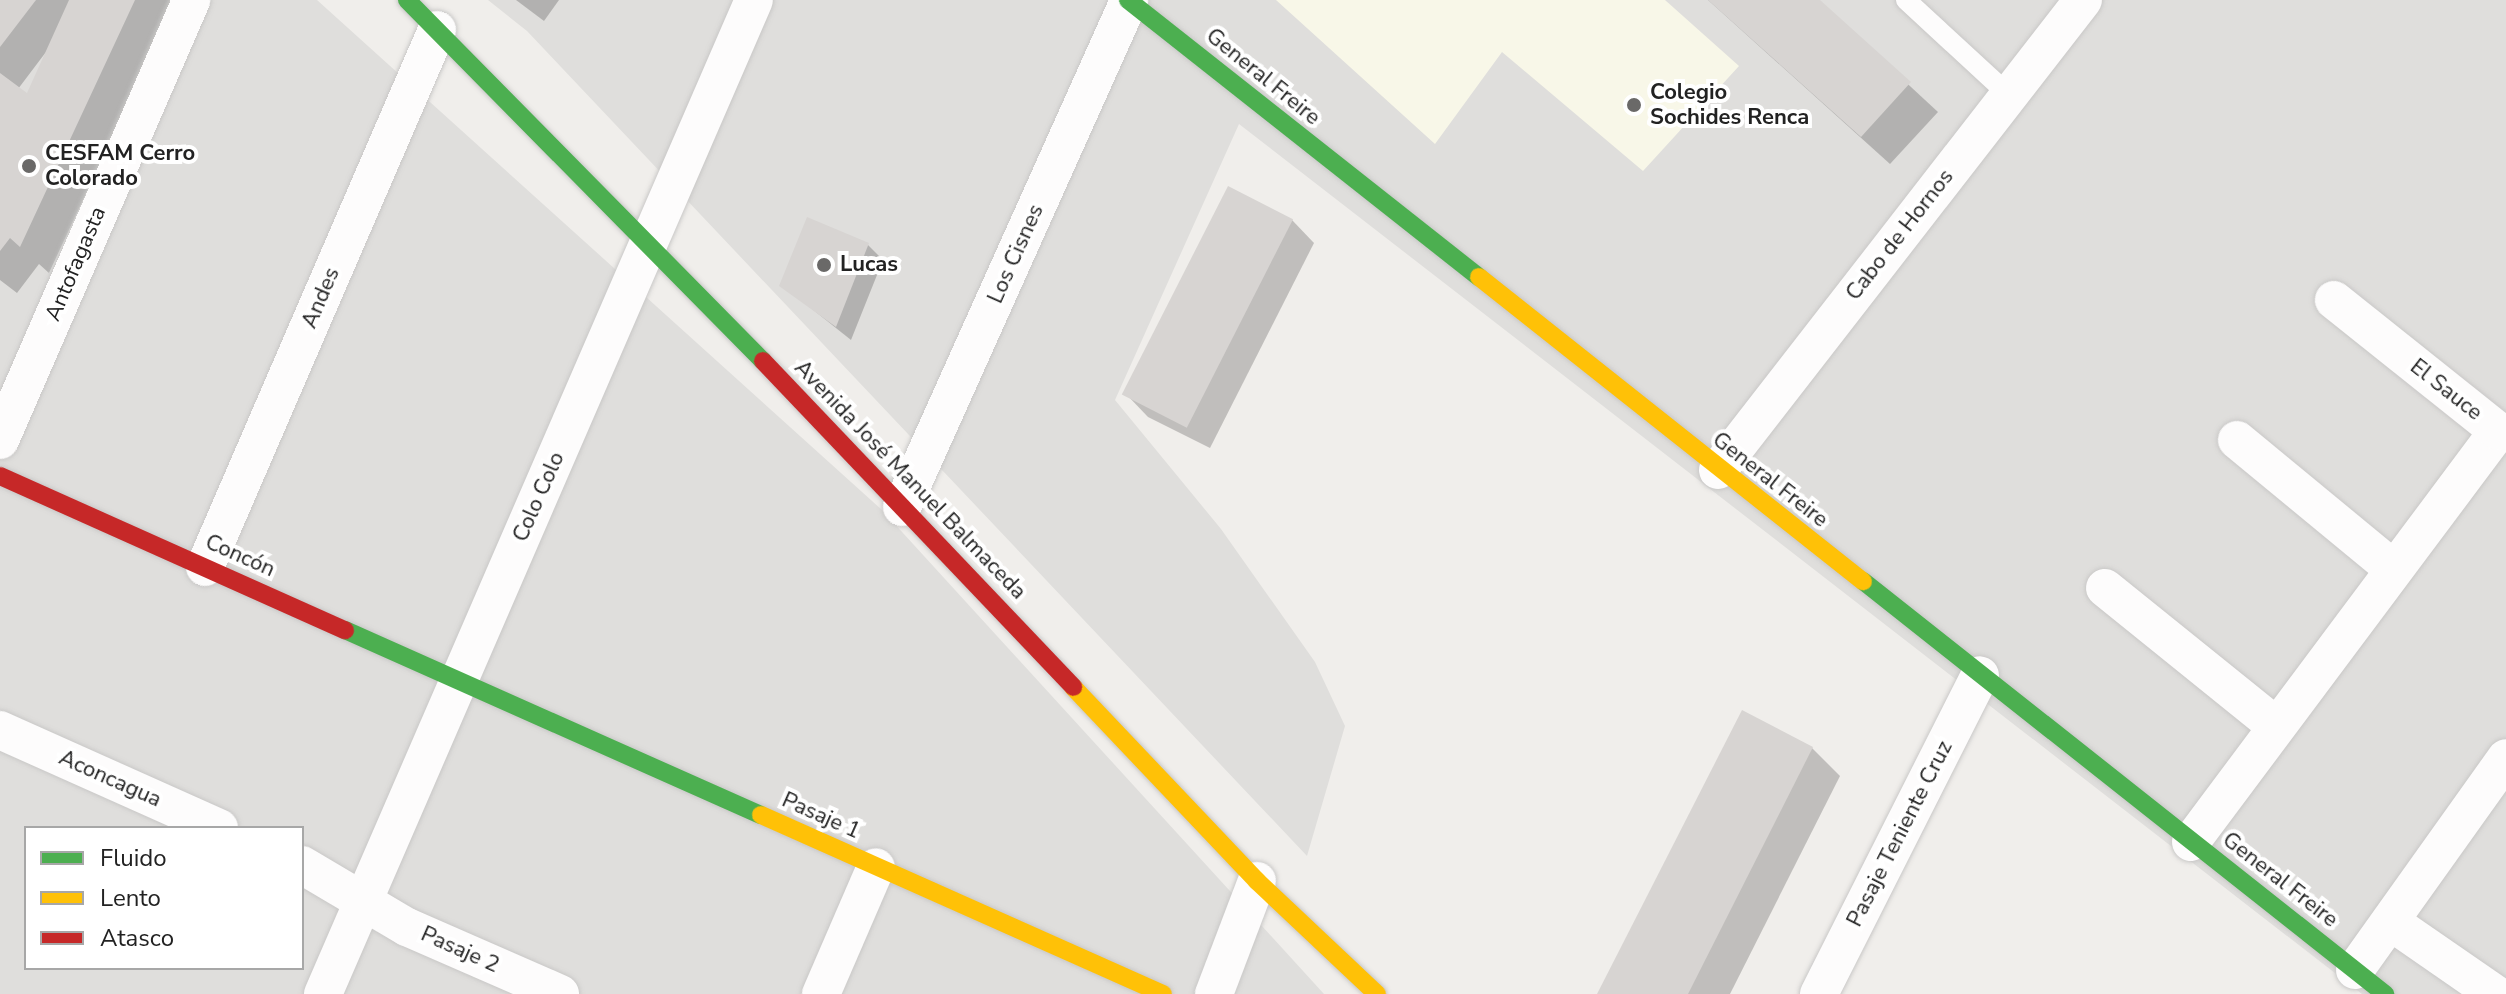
<!DOCTYPE html>
<meta charset="utf-8">
<style>
body{margin:0}
#map{position:relative;width:2506px;height:994px;overflow:hidden;background:#f0eeeb;font-family:"Nunito Sans",sans-serif}
div>[style]{position:absolute}
.residential>*{inset:0;background:#dfdedc}
.education>*{inset:0;background:#f8f7e8}
.shadow>*{inset:0;background:#0003}
.building>*{inset:0;background:#d7d4d2;transform-origin:0 0}
.roads{filter:drop-shadow(0 0 2px #c9c8c7) drop-shadow(0 0 2px #c9c8c7)}
.lane>*{height:20px;margin:-10px;padding:0 10px;transform-origin:10px;border-radius:10px;background:#fdfcfc}
.street>*{height:38px;margin:-19px;padding:0 19px;transform-origin:19px;border-radius:19px;background:#fdfcfc}
.fast>*{height:18px;margin:-9px;padding:0 9px;transform-origin:9px;border-radius:9px;background:#4caf50}
.slow>*{height:18px;margin:-9px;padding:0 9px;transform-origin:9px;border-radius:9px;background:#ffc107}
.jam>*{height:18px;margin:-9px;padding:0 9px;transform-origin:9px;border-radius:9px;background:#c62828}
.dots>*{width:22px;height:22px;translate:-50% -50%;box-sizing:border-box;border:4px solid #fff;border-radius:50%}
span{translate:-50% -50%;white-space:nowrap;text-align:center;line-height:1.15;-webkit-text-stroke:8px #fff;paint-order:stroke}
.street-label{font-size:22px;color:#222}
.poi-label{font-size:22px;color:#222;font-weight:700}
.left{translate:0 -50%;text-align:left}
.legend{position:absolute;left:24px;top:826px;width:280px;height:144px;box-sizing:border-box;background:#fff;border:2px solid #a7a7a7;margin:0;padding:10px 14px;list-style:none;font-size:24px;color:#222}
.legend li{display:flex;align-items:center;gap:16px;height:40px}
.legend b{width:40px;border:2px solid #a7a7a7}
</style>
<div id="map">
<div class="residential">
<i style="clip-path:polygon(evenodd,0 0,317px 0,882px 510px,1324px 994px,0 994px,0 0,26px 828px,302px 828px,302px 968px,26px 968px,26px 828px)"></i>
<i style="clip-path:polygon(488px 0,2506px 0,2506px 994px,2362px 994px,1239px 124px,1115px 400px,1221px 529px,1315px 662px,1345px 726px,1307px 856px,527px 31px)"></i>
</div>
<div class="education">
<i style="clip-path:polygon(1276px 0,1665px 0,1739px 66px,1643px 171px,1502px 52px,1435px 144px)"></i>
</div>
<div class="shadow">
<i style="clip-path:polygon(evenodd,0 0,176px 0,49px 273px,39px 264px,17px 293px,0 280px,0 0,46px 52px,28px 96px,18px 89px,46px 52px)"></i>
<i style="clip-path:polygon(516px 0,559px 0,544px 21px)"></i>
<i style="clip-path:polygon(1708px 0,1817px 0,1938px 112px,1890px 164px)"></i>
<i style="clip-path:polygon(809px 220px,868px 245px,883px 260px,851px 340px,782px 285px)"></i>
<i style="clip-path:polygon(1292px 220px,1314px 243px,1210px 448px,1148px 417px,1126px 394px)"></i>
<i style="clip-path:polygon(1812px 748px,1840px 776px,1730px 994px,1600px 994px)"></i>
</div>
<div class="building">
<i style="clip-path:polygon(0 0,36px 0,0 47px)"></i>
<i style="clip-path:polygon(69px 0,135px 0,20px 247px,10px 238px,0 251px,0 73px,27px 93px)"></i>
<i style="clip-path:polygon(1708px 0,1820px 0,1911px 82px,1861px 137px)"></i>
<i style="left:1228px;top:186px;width:73px;height:234px;rotate:27deg"></i>
<i style="clip-path:polygon(807px 217px,869px 243px,836px 327px,779px 286px)"></i>
<i style="clip-path:polygon(1742px 710px,1813px 747px,1688px 994px,1597px 994px)"></i>
</div>
<div class="roads">
<div class="lane">
<i style="left:1906px;top:0;width:140px;rotate:42.7deg"></i>
</div>
<div class="street">
<i style="left:0;top:440px;width:480px;rotate:-66.5deg"></i>
<i style="left:2237px;top:440px;width:200px;rotate:39.5deg"></i>
<i style="left:1718px;top:470px;width:595px;rotate:-52.17deg"></i>
<i style="left:902px;top:507px;width:555px;rotate:-65.84deg"></i>
<i style="left:205px;top:567px;width:585px;rotate:-66.63deg"></i>
<i style="left:2105px;top:588px;width:218px;rotate:38.9deg"></i>
<i style="left:0;top:730px;width:240px;rotate:24.1deg"></i>
<i style="left:2191px;top:842px;width:513px;rotate:-53.24deg"></i>
<i style="left:2498px;top:431px;width:210px;rotate:-141.4deg"></i>
<i style="left:302px;top:865px;width:122px;rotate:30.6deg"></i>
<i style="left:407px;top:927px;width:167px;rotate:23.6deg"></i>
<i style="left:2391px;top:922px;width:126px;rotate:34.7deg"></i>
<i style="left:2355px;top:970px;width:260px;rotate:-54.5deg"></i>
<i style="left:323px;top:994px;width:1083px;rotate:-66.56deg"></i>
<i style="left:821px;top:994px;width:138px;rotate:-66.6deg"></i>
<i style="left:1214px;top:994px;width:121px;rotate:-69.2deg"></i>
<i style="left:1819px;top:994px;width:357px;rotate:-63.2deg"></i>
</div>
<div class="fast">
<i style="left:407px;top:0;width:507px;rotate:45.4deg"></i>
<i style="left:1128px;top:0;width:447px;rotate:38.3deg"></i>
<i style="left:1863px;top:581px;width:666px;rotate:38.35deg"></i>
<i style="left:345px;top:630px;width:455px;rotate:24deg"></i>
</div>
<div class="slow">
<i style="left:1479px;top:277px;width:490px;rotate:38.4deg"></i>
<i style="left:1073px;top:687px;width:267px;rotate:46.5deg"></i>
<i style="left:1257px;top:881px;width:165px;rotate:43.3deg"></i>
<i style="left:761px;top:815px;width:440px;rotate:24deg"></i>
</div>
<div class="jam">
<i style="left:763px;top:361px;width:450px;rotate:46.4deg"></i>
<i style="left:0;top:476px;width:378px;rotate:24.1deg"></i>
</div>
</div>
<div class="dots">
<i style="left:1634px;top:105px;background:#6a6968"></i>
<i style="left:29px;top:166px;background:#6a6968"></i>
<i style="left:824px;top:265px;background:#6a6968"></i>
</div>
<div class="street-label">
<span style="left:1263px;top:77px;rotate:39deg">General Freire</span>
<span style="left:1900px;top:235px;rotate:-52deg">Cabo de Hornos</span>
<span style="left:1016px;top:254px;rotate:-66deg">Los Cisnes</span>
<span style="left:76px;top:264px;rotate:-67deg">Antofagasta</span>
<span style="left:321px;top:298px;rotate:-67deg">Andes</span>
<span style="left:2446px;top:390px;rotate:38deg">El Sauce</span>
<span style="left:910px;top:480px;rotate:46deg">Avenida José Manuel Balmaceda</span>
<span style="left:1770px;top:480px;rotate:38deg">General Freire</span>
<span style="left:539px;top:497px;rotate:-66deg">Colo Colo</span>
<span style="left:240px;top:556px;rotate:24deg">Concón</span>
<span style="left:110px;top:779px;rotate:24deg">Aconcagua</span>
<span style="left:821px;top:816px;rotate:24deg">Pasaje 1</span>
<span style="left:1900px;top:834px;rotate:-63deg">Pasaje Teniente Cruz</span>
<span style="left:2280px;top:880px;rotate:38deg">General Freire</span>
<span style="left:460px;top:950px;rotate:24deg">Pasaje 2</span>
</div>
<div class="poi-label">
<span class="left" style="left:1650px;top:105px">Colegio<br>Sochides Renca</span>
<span class="left" style="left:45px;top:166px">CESFAM Cerro<br>Colorado</span>
<span class="left" style="left:840px;top:265px">Lucas</span>
</div>
<ul class="legend">
<li><b style="height:10px;background:#4caf50"></b>Fluido</li>
<li><b style="height:10px;background:#ffc107"></b>Lento</li>
<li><b style="height:10px;background:#c62828"></b>Atasco</li>
</ul>
</div>
